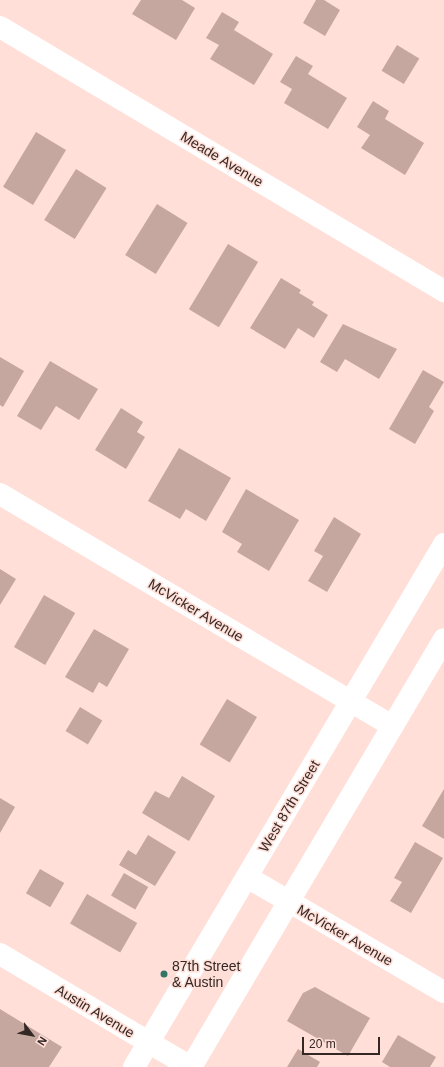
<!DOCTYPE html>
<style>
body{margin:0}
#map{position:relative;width:444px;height:1067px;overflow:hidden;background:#ffdfd7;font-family:Helvetica,sans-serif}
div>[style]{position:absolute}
.building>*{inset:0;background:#c5a7a0;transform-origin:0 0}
.street>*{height:22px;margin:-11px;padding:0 11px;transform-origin:11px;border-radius:11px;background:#fff}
.secondary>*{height:22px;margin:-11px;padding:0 11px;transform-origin:11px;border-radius:11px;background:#fff}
.dots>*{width:11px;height:11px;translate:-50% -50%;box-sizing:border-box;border:2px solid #ffdfd7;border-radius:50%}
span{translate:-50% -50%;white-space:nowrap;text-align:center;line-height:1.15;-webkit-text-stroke:3px #ffdfd7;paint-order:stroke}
.street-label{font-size:14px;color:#342825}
.poi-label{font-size:14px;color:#342825}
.left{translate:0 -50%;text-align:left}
.north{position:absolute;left:12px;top:1015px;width:40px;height:40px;-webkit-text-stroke:3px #ffdfd7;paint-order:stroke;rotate:122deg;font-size:11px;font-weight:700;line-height:16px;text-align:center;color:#342825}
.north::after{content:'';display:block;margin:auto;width:14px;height:18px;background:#342825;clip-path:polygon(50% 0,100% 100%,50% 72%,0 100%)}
.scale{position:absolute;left:302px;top:1037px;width:78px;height:18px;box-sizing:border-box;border:2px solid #342825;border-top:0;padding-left:5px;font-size:12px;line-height:14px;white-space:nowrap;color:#342825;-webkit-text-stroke:3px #ffdfd7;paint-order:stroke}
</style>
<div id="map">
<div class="building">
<i style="clip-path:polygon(141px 0,182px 0,195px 8px,176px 40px,132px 14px)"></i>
<i style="clip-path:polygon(316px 0,324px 0,340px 10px,325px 36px,303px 23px)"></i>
<i style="clip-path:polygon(222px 12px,239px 22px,234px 30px,273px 54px,254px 85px,210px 59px,219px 45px,206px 38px)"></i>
<i style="left:397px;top:45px;width:26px;height:30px;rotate:31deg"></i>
<i style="clip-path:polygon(296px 56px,313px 66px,308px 74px,347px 98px,328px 129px,284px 103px,292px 89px,280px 82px)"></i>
<i style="clip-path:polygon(373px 101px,389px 111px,385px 119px,424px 143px,405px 175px,361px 148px,370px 135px,357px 127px)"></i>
<i style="left:36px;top:132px;width:35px;height:64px;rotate:31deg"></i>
<i style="left:76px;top:169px;width:36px;height:60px;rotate:32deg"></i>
<i style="left:157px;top:204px;width:36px;height:60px;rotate:32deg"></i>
<i style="left:228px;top:244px;width:35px;height:76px;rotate:31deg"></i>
<i style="clip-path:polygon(281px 278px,301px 290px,299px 293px,314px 302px,312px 305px,328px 315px,314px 338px,298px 328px,285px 349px,250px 328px)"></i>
<i style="clip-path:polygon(343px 324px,397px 349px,379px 379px,345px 359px,337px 372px,320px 362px)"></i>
<i style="clip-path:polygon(0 357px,24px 371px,3px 407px,0 405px)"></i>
<i style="clip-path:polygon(50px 361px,98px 389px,79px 420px,56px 406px,41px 430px,17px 416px)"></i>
<i style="clip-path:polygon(423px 370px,444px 382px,429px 407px,434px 411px,415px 444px,389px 429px)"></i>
<i style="clip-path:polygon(121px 408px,143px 422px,137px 432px,145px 437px,126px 469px,95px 450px)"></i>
<i style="clip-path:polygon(179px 448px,231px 478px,206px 521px,186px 509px,180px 519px,148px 501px)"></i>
<i style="clip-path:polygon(246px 489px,299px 520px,269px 571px,237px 552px,242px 544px,222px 532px)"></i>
<i style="clip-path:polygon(334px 517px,361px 534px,327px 592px,308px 581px,323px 556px,314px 551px)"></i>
<i style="clip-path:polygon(0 569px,16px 579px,0 605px)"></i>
<i style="left:44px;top:595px;width:36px;height:60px;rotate:30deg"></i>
<i style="clip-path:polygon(94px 629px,129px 649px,107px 687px,99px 682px,93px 693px,65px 677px)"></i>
<i style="left:227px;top:699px;width:35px;height:53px;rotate:31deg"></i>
<i style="left:80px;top:707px;width:26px;height:28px;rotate:31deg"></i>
<i style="clip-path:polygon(182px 776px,215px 796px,189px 841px,142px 813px,155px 791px,169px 798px)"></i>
<i style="clip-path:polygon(444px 789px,444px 839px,422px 826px)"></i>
<i style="clip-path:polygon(0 798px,15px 807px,0 833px)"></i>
<i style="clip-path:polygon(148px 835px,176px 852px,155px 886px,119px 865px,128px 850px,136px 855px)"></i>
<i style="clip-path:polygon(415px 842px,443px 858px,411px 913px,390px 901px,402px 882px,394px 878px)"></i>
<i style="left:40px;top:869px;width:28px;height:28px;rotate:30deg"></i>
<i style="left:124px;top:873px;width:28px;height:26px;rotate:30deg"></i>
<i style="left:87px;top:894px;width:58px;height:34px;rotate:30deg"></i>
<i style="clip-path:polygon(315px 987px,370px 1018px,348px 1056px,287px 1021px,303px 993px)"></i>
<i style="clip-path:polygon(0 1009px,62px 1047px,49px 1067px,0 1067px)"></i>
<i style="clip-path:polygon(398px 1035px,436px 1057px,430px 1067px,390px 1067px,382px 1062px)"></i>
<i style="clip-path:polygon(298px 1049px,320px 1062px,317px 1067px,287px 1067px)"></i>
</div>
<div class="street">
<i style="left:0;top:27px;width:517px;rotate:30.74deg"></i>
<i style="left:0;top:494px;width:456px;rotate:30.6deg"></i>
<i style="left:247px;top:877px;width:228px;rotate:30.3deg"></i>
<i style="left:0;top:954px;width:221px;rotate:30.7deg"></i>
</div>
<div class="secondary">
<i style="left:134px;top:1067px;width:608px;rotate:-59.34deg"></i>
<i style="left:191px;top:1067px;width:497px;rotate:-59.4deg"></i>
</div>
<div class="dots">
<i style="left:164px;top:974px;background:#327465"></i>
</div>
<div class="street-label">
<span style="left:222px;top:159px;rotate:31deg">Meade Avenue</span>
<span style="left:196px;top:610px;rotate:31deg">McVicker Avenue</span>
<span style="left:289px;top:806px;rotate:-59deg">West 87th Street</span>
<span style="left:345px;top:935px;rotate:30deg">McVicker Avenue</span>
<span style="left:95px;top:1011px;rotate:31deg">Austin Avenue</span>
</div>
<div class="poi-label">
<span class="left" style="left:172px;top:974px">87th Street<br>&amp; Austin</span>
</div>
<div class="north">N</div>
<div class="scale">20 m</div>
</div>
